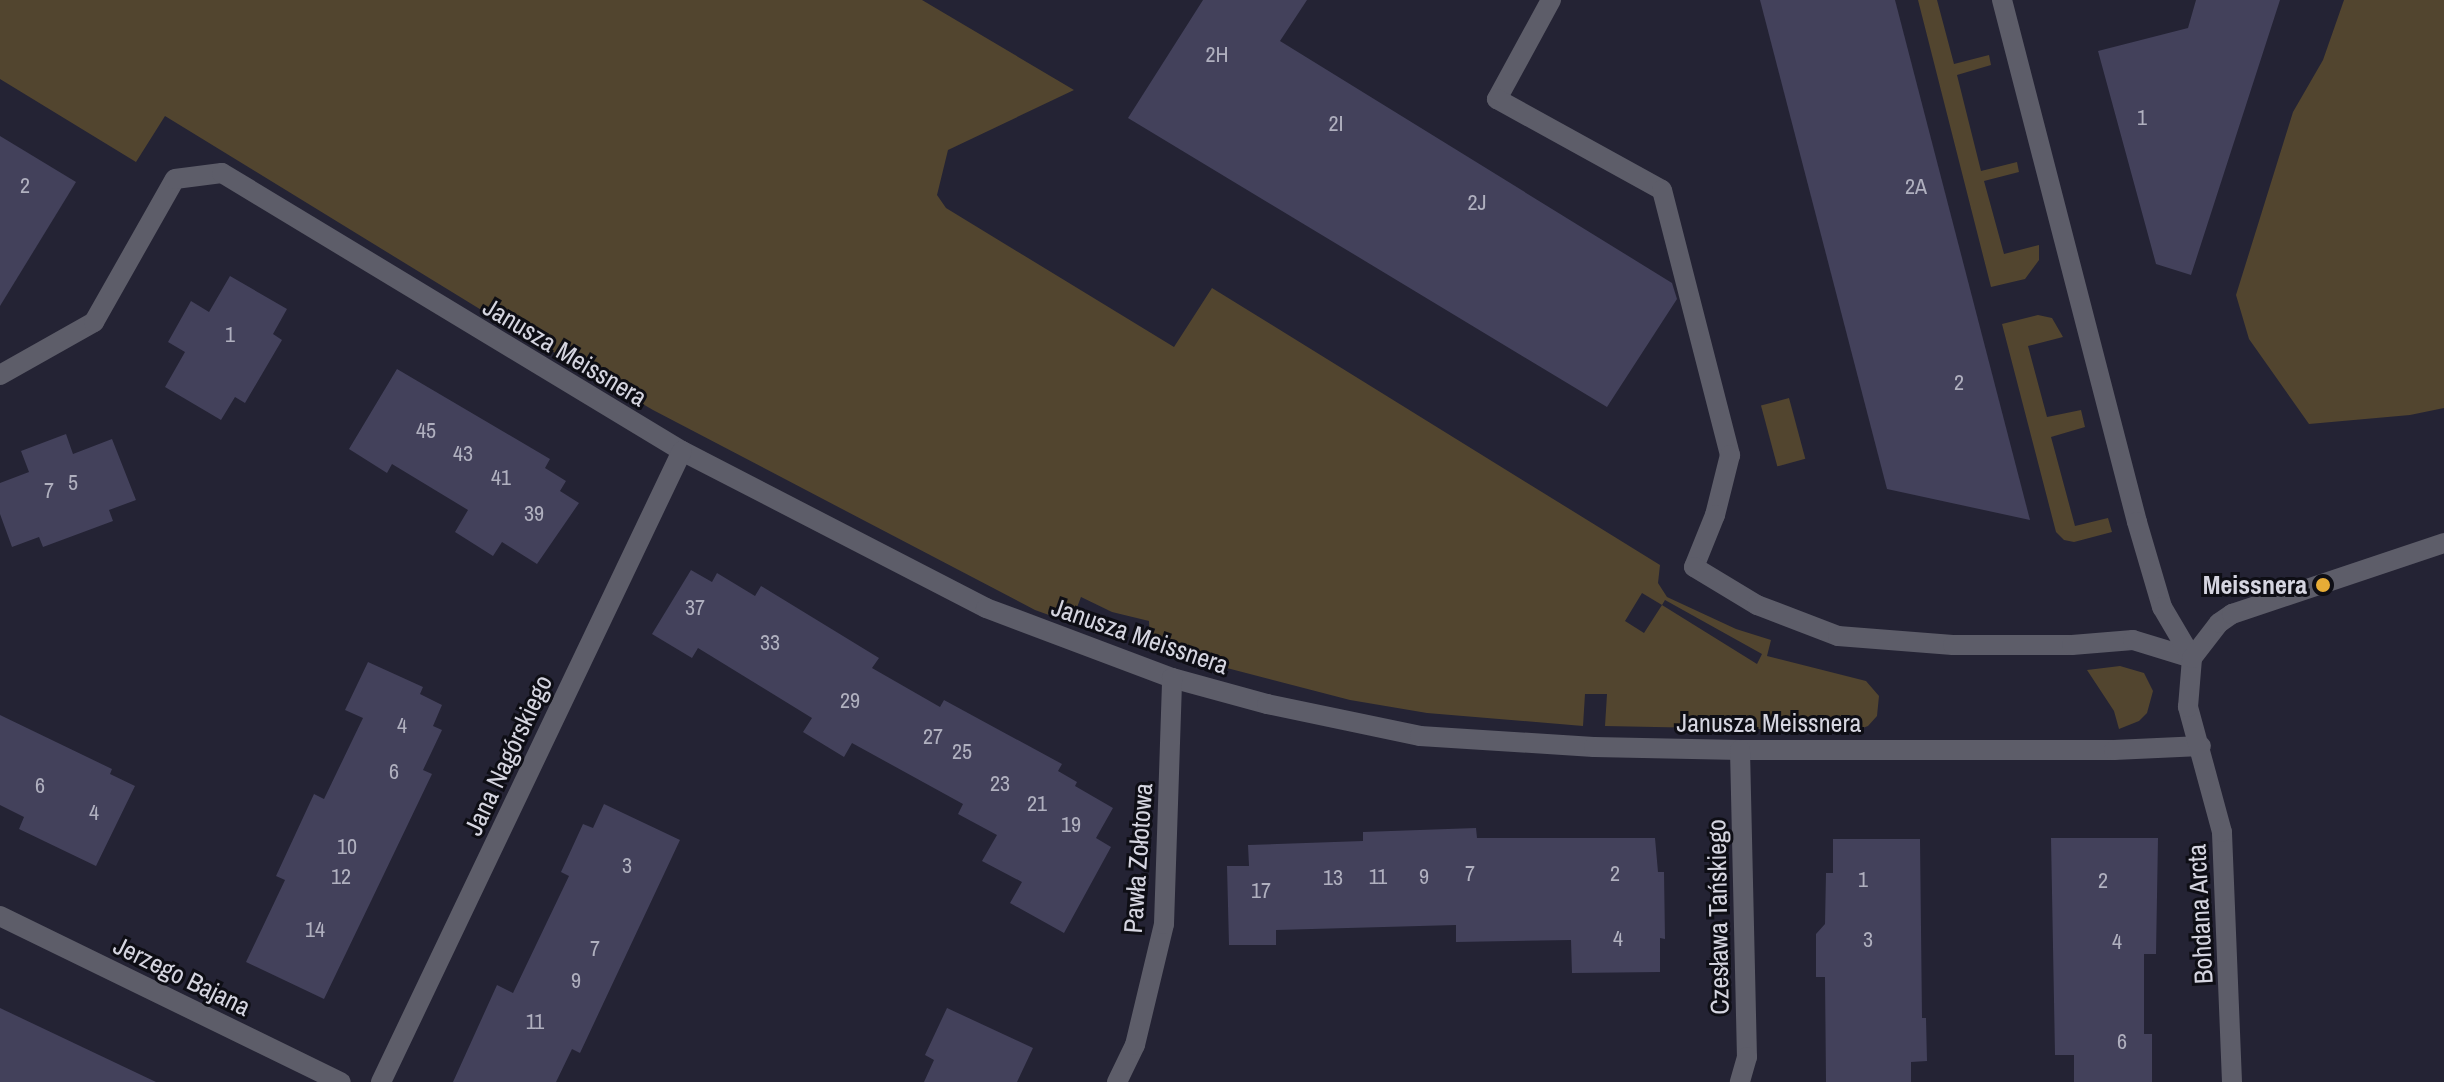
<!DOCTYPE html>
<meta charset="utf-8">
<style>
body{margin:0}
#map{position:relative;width:2444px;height:1082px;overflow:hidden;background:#242334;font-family:"Archivo Narrow",sans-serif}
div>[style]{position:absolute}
.green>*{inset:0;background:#52452f;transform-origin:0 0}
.building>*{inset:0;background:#43415b}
.minor>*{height:20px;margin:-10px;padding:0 10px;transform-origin:10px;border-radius:10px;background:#5d5d69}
.dots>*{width:22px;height:22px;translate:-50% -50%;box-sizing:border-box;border:4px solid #0e0e15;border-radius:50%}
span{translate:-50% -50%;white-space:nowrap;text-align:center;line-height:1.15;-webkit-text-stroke:6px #0e0e15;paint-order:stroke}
.number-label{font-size:22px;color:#b0b0bf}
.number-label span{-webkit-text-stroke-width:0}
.street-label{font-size:26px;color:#d5d5e0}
.poi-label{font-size:26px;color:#d5d5e0;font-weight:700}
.right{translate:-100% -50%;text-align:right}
</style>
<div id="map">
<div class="green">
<i style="clip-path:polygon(evenodd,0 0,922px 0,1074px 90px,948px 150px,937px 195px,946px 208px,1174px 347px,1212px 288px,1660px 565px,1658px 583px,1667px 597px,1736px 629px,1771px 640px,1767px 656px,1866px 681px,1879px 696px,1877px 716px,1868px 726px,1855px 731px,1605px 726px,1607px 694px,1585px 694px,1583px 726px,1427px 713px,1350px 700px,1150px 648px,1149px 621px,1112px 612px,1081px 597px,1071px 623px,1035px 610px,653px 410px,483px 311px,165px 116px,136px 162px,0 79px,0 0,1642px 593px,1662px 605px,1644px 633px,1625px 621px,1642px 593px,0 0,1665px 600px,1762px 654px,1757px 664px,1662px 605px,1665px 600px)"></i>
<i style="clip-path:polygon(1918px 0,1937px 0,1954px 64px,1989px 55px,1991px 65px,1957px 75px,1981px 171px,2017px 162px,2019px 172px,1984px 181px,2004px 254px,2039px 245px,2039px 260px,2025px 279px,1991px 287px)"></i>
<i style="clip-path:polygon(2344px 0,2444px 0,2444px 408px,2410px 415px,2309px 424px,2249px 339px,2236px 295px,2293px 112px,2323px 60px)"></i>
<i style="clip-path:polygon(2038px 315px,2052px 318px,2063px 337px,2028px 346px,2047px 417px,2081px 410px,2085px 427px,2051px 437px,2075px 526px,2108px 518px,2112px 532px,2074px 542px,2064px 540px,2056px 532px,2002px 324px)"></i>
<i style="left:1789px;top:398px;width:63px;height:29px;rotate:75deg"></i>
<i style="clip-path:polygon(2120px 666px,2144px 673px,2153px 691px,2147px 713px,2139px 721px,2119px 729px,2114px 711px,2087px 670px)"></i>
</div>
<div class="building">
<i style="clip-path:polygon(1203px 0,1307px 0,1280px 41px,1672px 283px,1677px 299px,1607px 407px,1128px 118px)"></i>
<i style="clip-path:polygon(1760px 0,1895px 0,2030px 520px,1887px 489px)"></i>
<i style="clip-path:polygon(2196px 0,2280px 0,2191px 275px,2156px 264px,2098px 51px,2188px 28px)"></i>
<i style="clip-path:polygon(0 136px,76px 182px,0 306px)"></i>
<i style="clip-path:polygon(230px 276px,287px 309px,273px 334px,282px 340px,245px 403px,235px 397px,221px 420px,165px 387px,185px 352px,168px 342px,191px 301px,209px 312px)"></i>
<i style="clip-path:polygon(397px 369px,550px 459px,545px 468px,566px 481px,560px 491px,579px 503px,537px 564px,502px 542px,493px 556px,455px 532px,468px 510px,392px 464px,387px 473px,349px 449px)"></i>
<i style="clip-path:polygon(66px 434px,73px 454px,112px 439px,136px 500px,109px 510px,113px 521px,43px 547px,39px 537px,12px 547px,0 514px,0 483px,29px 472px,21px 451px)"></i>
<i style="clip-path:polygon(691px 570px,712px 582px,717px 573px,755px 596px,761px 586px,879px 658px,872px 668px,940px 707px,944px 700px,1062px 764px,1058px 771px,1077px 782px,1075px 786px,1113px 808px,1096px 838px,1111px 847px,1064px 933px,1010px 903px,1022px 882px,982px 861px,997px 835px,958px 814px,963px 804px,852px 743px,844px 757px,803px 732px,812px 718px,698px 648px,692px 658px,652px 634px)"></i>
<i style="clip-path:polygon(368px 662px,423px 687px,420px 694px,442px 705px,433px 726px,442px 730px,423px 770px,432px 774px,324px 999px,246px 962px,285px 880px,276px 876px,314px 794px,324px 799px,363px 718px,345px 710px)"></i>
<i style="clip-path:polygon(0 715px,112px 769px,110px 774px,135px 786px,96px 866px,19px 829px,24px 817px,0 805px)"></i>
<i style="clip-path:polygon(604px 804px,680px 840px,580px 1053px,572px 1049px,556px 1082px,453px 1082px,497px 985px,513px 993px,569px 876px,561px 872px,583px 824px,593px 828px)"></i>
<i style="clip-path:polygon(1476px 828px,1477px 838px,1655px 838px,1658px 872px,1664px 872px,1665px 939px,1660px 938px,1660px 972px,1572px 973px,1571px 940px,1456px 942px,1456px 925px,1276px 930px,1276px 945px,1229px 945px,1227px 866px,1249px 866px,1248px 845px,1363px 841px,1363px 832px)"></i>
<i style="clip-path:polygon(2051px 838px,2158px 838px,2156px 954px,2144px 954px,2144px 1034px,2152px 1034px,2152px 1082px,2074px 1082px,2074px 1055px,2055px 1055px)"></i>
<i style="clip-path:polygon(1833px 839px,1920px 839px,1922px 1018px,1926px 1018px,1927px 1061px,1911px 1062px,1911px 1082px,1826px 1082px,1825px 977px,1816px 977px,1816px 934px,1825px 924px,1826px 873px,1833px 873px)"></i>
<i style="clip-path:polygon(0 1008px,156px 1082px,0 1082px)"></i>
<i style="clip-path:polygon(947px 1008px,1033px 1048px,1017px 1082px,924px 1082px,934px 1060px,925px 1055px)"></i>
</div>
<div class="minor">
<i style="left:1551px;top:0;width:113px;rotate:118.6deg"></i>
<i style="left:1497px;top:99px;width:188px;rotate:28.9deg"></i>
<i style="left:1662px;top:190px;width:274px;rotate:75.6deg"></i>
<i style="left:1730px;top:455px;width:62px;rotate:104deg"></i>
<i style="left:1715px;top:515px;width:56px;rotate:112deg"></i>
<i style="left:1694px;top:567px;width:74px;rotate:31.1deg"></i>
<i style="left:1757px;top:605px;width:87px;rotate:20.9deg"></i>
<i style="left:1838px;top:636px;width:115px;rotate:4.5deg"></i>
<i style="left:1953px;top:645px;width:119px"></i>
<i style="left:2072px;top:645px;width:61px;rotate:-4.7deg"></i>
<i style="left:2133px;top:640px;width:62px;rotate:17deg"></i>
<i style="left:2002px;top:0;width:539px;rotate:75.5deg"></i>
<i style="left:2137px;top:522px;width:89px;rotate:73.6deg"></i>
<i style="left:2162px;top:607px;width:59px;rotate:59.5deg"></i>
<i style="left:0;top:375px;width:108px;rotate:-29.4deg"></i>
<i style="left:94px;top:322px;width:164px;rotate:-60.5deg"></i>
<i style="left:175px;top:179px;width:47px;rotate:-7.3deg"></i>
<i style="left:222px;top:173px;width:537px;rotate:31.15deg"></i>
<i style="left:682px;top:451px;width:342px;rotate:27.3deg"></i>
<i style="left:986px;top:608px;width:199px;rotate:20.6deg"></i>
<i style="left:1172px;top:678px;width:98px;rotate:15.3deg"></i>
<i style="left:1267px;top:704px;width:156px;rotate:11.8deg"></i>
<i style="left:1420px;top:736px;width:174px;rotate:3.6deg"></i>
<i style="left:1594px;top:747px;width:146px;rotate:1.2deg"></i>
<i style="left:1740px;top:750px;width:374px"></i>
<i style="left:2114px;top:750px;width:87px;rotate:-2.6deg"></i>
<i style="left:1740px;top:750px;width:307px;rotate:88.7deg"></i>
<i style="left:1747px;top:1057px;width:26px;rotate:106deg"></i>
<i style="left:0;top:916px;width:379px;rotate:26deg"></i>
<i style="left:381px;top:1082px;width:699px;rotate:-64.5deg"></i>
<i style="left:1117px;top:1082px;width:41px;rotate:-64.1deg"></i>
<i style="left:1135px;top:1045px;width:124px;rotate:-76.5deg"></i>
<i style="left:1164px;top:924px;width:246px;rotate:-88.1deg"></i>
<i style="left:2232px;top:1082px;width:250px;rotate:-92.3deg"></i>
<i style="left:2222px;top:832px;width:130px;rotate:-105.2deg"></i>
<i style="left:2188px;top:707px;width:49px;rotate:-85.3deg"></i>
<i style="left:2192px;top:658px;width:44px;rotate:-52.4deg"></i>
<i style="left:2219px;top:623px;width:16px;rotate:-35deg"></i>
<i style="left:2232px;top:614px;width:224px;rotate:-18.5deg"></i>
</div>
<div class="dots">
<i style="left:2323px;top:585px;background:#e7ac36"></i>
</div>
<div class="number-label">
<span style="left:1217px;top:55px">2H</span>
<span style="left:2142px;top:118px">1</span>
<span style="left:1336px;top:124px">2I</span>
<span style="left:25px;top:186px">2</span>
<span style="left:1916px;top:187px">2A</span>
<span style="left:1477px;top:203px">2J</span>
<span style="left:230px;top:335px">1</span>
<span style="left:1959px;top:383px">2</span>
<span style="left:426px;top:431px">45</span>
<span style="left:463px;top:454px">43</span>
<span style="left:501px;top:478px">41</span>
<span style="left:73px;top:483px">5</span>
<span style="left:49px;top:491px">7</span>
<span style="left:534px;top:514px">39</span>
<span style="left:695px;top:608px">37</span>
<span style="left:770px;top:643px">33</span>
<span style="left:850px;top:701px">29</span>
<span style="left:402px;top:726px">4</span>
<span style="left:933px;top:737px">27</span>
<span style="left:962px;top:752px">25</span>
<span style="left:394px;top:772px">6</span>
<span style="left:1000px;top:784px">23</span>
<span style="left:40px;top:786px">6</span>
<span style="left:1037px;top:804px">21</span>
<span style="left:94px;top:813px">4</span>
<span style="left:1071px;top:825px">19</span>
<span style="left:347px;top:847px">10</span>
<span style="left:627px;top:866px">3</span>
<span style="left:1470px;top:874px">7</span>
<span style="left:1615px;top:874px">2</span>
<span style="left:341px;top:877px">12</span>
<span style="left:1378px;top:877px">11</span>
<span style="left:1424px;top:877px">9</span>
<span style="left:1333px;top:878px">13</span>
<span style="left:1863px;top:880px">1</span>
<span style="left:2103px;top:881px">2</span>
<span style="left:1261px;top:891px">17</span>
<span style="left:315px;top:930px">14</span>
<span style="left:1618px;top:939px">4</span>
<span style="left:1868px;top:940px">3</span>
<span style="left:2117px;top:942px">4</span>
<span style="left:595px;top:949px">7</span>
<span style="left:576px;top:981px">9</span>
<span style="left:535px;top:1022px">11</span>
<span style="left:2122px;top:1042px">6</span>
</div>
<div class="street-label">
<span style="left:565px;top:352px;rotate:31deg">Janusza Meissnera</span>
<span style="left:1140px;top:636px;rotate:19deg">Janusza Meissnera</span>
<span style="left:1769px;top:723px">Janusza Meissnera</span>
<span style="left:508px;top:755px;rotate:-65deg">Jana Nagórskiego</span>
<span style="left:1138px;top:858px;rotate:-86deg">Pawła Zołotowa</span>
<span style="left:2200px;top:914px;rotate:-93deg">Bohdana Arcta</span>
<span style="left:1718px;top:917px;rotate:-91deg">Czesława Tańskiego</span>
<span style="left:182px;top:976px;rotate:26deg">Jerzego Bajana</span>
</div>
<div class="poi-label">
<span class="right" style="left:2307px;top:585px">Meissnera</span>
</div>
</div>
